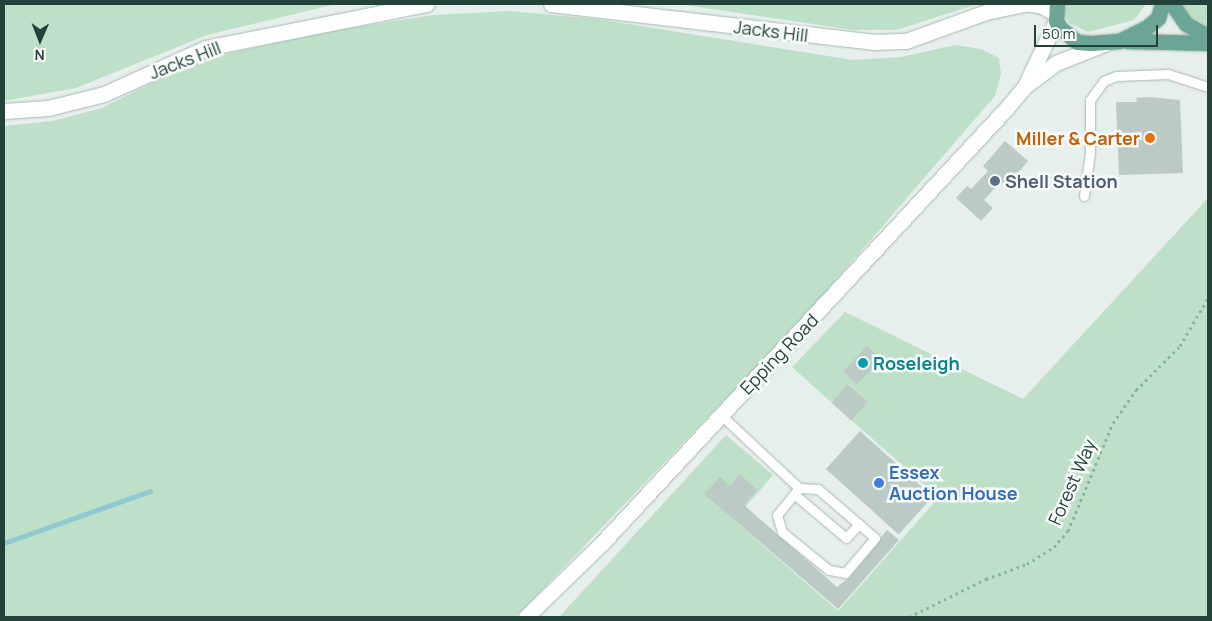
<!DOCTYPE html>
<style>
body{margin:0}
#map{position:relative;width:1212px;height:621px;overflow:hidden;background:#e6efeb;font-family:Manrope,sans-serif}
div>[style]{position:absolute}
.green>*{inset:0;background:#bfe0c8}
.stream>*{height:5px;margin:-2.5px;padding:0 2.5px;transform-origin:2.5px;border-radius:2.5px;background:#8ec9d4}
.building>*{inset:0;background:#bbcac4;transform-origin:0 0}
.path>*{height:3px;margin-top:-1.5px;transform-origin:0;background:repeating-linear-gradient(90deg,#86b3a5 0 2.5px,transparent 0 6.5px)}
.roads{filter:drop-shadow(0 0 1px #a8b8b2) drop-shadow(0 0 1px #a8b8b2)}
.lane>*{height:9px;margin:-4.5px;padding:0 4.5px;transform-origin:4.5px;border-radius:4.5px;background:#fff}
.secondary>*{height:15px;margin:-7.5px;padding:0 7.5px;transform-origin:7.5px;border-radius:7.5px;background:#fff}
.primary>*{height:15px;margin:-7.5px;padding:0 7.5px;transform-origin:7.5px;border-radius:7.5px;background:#6aa596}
.dots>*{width:14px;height:14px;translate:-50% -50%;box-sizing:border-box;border:2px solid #f7fbf9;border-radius:50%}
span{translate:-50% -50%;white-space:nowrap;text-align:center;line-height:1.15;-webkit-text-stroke:5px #f7fbf9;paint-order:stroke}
.street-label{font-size:18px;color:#24423a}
.food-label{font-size:18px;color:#c56008;font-weight:700}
.right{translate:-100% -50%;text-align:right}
.service-label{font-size:18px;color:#4e5e75;font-weight:700}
.left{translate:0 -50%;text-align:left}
.culture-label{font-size:18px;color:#0d838f;font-weight:700}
.shop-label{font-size:18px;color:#366cbe;font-weight:700}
.frame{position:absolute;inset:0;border:5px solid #24423a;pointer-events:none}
.north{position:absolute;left:15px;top:15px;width:50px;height:50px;-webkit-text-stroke:4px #f7fbf9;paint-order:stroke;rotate:181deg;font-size:14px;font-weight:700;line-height:20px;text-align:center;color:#24423a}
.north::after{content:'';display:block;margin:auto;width:18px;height:22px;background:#24423a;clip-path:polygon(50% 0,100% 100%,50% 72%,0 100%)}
.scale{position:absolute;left:1034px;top:25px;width:124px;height:22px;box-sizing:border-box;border:2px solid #24423a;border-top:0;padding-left:6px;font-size:15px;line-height:18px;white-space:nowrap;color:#24423a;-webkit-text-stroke:4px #f7fbf9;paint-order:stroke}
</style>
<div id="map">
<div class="green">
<i style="clip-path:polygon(4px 4px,336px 4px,207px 35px,76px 88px,4px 101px)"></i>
<i style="clip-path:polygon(678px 4px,978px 4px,896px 30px,854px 30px)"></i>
<i style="clip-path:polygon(1066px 4px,1146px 4px,1134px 20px,1088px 32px,1069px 23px,1064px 14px)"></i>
<i style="clip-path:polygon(1177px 4px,1208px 4px,1208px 31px,1199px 26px)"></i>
<i style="clip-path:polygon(509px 11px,597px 19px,853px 60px,901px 57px,955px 45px,981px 49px,999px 58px,1001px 74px,995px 96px,805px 316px,516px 617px,4px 617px,4px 126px,52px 121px,102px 108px,158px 80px,216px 56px,325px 32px,433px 15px)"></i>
<i style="clip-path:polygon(1208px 198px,1208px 617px,559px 617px,726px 435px,773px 475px,734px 520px,838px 611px,939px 497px,851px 420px,868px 402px,849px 384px,831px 402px,792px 367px,845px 312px,1023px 399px)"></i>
</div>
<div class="stream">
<i style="left:4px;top:543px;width:155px;rotate:-19.6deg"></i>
</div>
<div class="building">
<i style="clip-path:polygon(1148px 97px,1180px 100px,1183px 173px,1119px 175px,1116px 102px,1137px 102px,1136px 98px)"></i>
<i style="clip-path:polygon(1005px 141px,1028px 161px,1006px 186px,1000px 182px,984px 200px,993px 208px,981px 221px,956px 198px,967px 186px,971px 189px,988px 171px,983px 166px)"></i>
<i style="left:867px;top:346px;width:19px;height:35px;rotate:43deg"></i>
<i style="left:848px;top:384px;width:27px;height:25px;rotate:42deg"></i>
<i style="left:860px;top:431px;width:98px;height:51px;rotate:42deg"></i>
<i style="clip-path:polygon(740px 474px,757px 490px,744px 505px,837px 587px,850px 577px,887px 530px,899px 540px,838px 609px,704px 494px,720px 477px,730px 486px)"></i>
</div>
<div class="path">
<i style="left:909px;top:617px;width:86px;rotate:-26.3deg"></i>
<i style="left:986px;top:579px;width:44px;rotate:-20.1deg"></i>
<i style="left:1027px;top:564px;width:32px;rotate:-32deg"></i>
<i style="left:1054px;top:547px;width:21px;rotate:-49deg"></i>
<i style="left:1068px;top:531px;width:117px;rotate:-67.4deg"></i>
<i style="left:1113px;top:423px;width:40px;rotate:-55.1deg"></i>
<i style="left:1136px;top:390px;width:62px;rotate:-45deg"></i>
<i style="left:1180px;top:346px;width:56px;rotate:-59.7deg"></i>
</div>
<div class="roads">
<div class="lane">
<i style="left:1084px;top:196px;width:44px;rotate:-82.2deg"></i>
<i style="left:1090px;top:152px;width:52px;rotate:-90deg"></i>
<i style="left:1090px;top:100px;width:24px;rotate:-54deg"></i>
<i style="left:1104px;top:81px;width:13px;rotate:-23deg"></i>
<i style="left:1116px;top:76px;width:52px;rotate:-2.2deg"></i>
<i style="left:1168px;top:74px;width:42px;rotate:18deg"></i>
<i style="left:721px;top:415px;width:107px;rotate:43.1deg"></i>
<i style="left:799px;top:488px;width:19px;rotate:3deg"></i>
<i style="left:818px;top:489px;width:75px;rotate:40.7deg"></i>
<i style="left:875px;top:538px;width:46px;rotate:130.6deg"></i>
<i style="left:845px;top:573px;width:16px;rotate:-169deg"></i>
<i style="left:829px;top:570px;width:60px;rotate:-141deg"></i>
<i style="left:782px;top:532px;width:18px;rotate:-106deg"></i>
<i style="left:777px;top:515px;width:35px;rotate:-51deg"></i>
<i style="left:794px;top:494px;width:68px;rotate:40.2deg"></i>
<i style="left:846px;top:538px;width:19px;rotate:-47deg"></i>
</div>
<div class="secondary">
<i style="left:551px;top:4px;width:324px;rotate:6.7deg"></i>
<i style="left:873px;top:42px;width:33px;rotate:-2deg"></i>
<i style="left:906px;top:41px;width:85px;rotate:-19.9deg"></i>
<i style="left:986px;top:12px;width:40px;rotate:-12deg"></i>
<i style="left:1030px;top:4px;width:10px;rotate:6deg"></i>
<i style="left:1040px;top:5px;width:18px;rotate:29deg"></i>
<i style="left:1028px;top:84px;width:35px;rotate:-37deg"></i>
<i style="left:1056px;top:63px;width:52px;rotate:-21.6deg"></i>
<i style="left:4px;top:111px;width:44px;rotate:-3.9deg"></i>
<i style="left:48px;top:108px;width:58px;rotate:-14deg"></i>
<i style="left:104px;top:94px;width:112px;rotate:-24.3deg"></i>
<i style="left:206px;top:48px;width:225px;rotate:-11.3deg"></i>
<i style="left:526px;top:617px;width:106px;rotate:-44.2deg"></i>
<i style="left:602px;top:543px;width:592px;rotate:-47.06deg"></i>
<i style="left:1005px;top:110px;width:31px;rotate:-50deg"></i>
<i style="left:1025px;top:86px;width:72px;rotate:-64.5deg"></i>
</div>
<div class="primary">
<i style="left:1057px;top:4px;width:17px;rotate:93deg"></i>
<i style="left:1056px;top:21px;width:8px;rotate:60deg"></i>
<i style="left:1060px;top:28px;width:22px;rotate:39deg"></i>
<i style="left:1077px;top:42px;width:14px;rotate:4deg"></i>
<i style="left:1091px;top:43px;width:28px;rotate:-4deg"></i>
<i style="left:1119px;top:41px;width:30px;rotate:-26deg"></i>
<i style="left:1146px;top:28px;width:16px;rotate:-40deg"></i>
<i style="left:1158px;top:18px;width:15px;rotate:-74deg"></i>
<i style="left:1172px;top:4px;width:24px;rotate:55deg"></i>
<i style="left:1186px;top:24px;width:25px;rotate:29deg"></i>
<i style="left:1127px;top:41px;width:81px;rotate:1.4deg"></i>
</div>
</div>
<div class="dots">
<i style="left:1150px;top:138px;background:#e8710a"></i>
<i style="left:995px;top:181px;background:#5c6f8a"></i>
<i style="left:863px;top:363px;background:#0f9aa8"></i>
<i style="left:879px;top:483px;background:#3f7fe0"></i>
</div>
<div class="street-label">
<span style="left:771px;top:31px;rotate:7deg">Jacks Hill</span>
<span style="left:185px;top:60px;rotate:-21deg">Jacks Hill</span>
<span style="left:779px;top:354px;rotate:-46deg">Epping Road</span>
<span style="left:1072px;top:482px;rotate:-66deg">Forest Way</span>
</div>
<div class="food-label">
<span class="right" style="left:1140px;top:138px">Miller &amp; Carter</span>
</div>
<div class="service-label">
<span class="left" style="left:1005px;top:181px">Shell Station</span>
</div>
<div class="culture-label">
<span class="left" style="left:873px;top:363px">Roseleigh</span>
</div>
<div class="shop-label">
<span class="left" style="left:889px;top:483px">Essex<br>Auction House</span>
</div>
<div class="frame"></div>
<div class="north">N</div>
<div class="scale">50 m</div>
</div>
